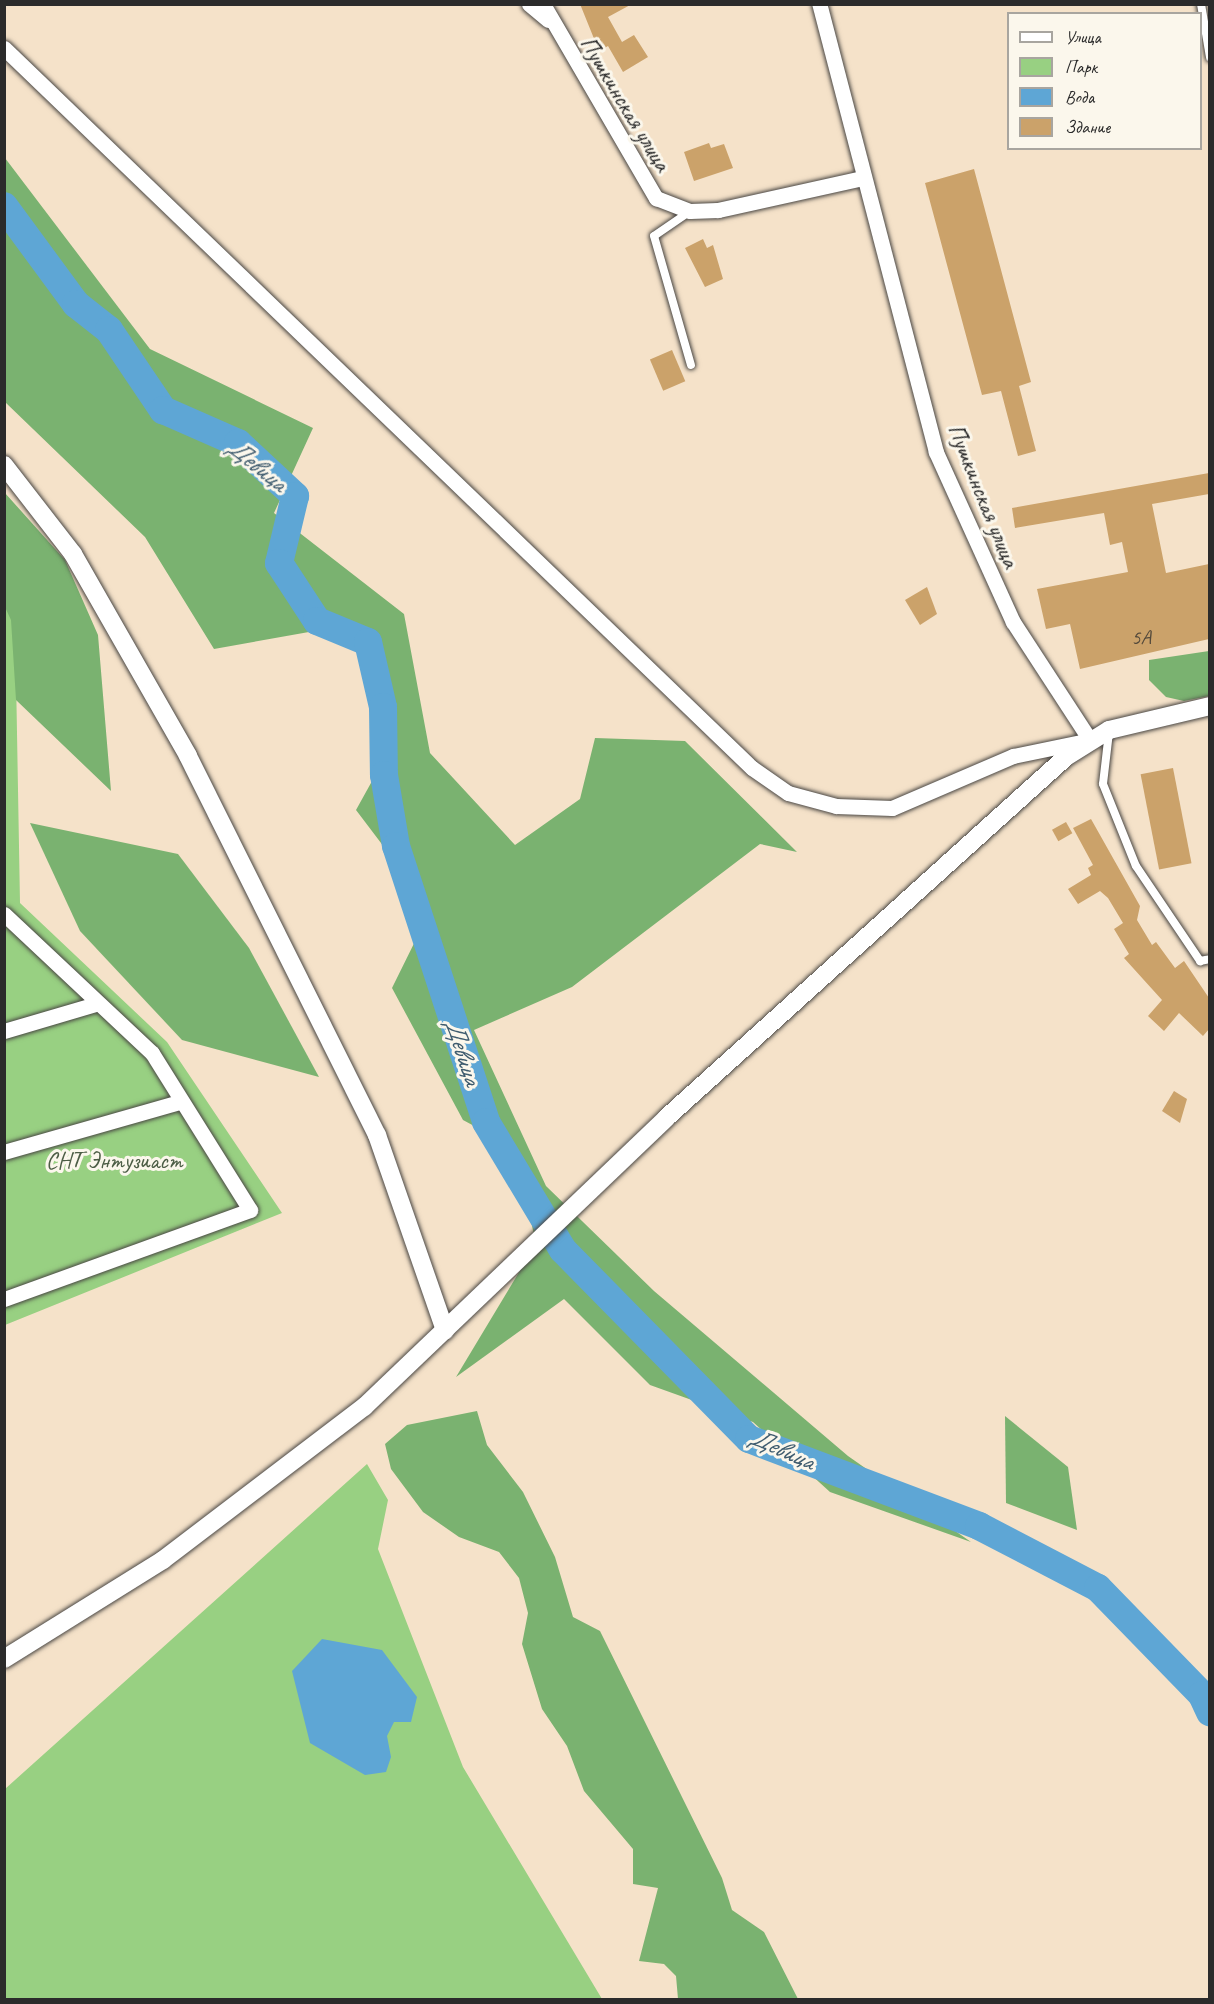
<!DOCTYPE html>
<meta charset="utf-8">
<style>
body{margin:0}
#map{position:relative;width:1214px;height:2004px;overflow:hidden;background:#f5e2c9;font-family:Caveat,sans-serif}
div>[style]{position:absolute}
.green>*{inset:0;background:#98d082}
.forest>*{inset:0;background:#7ab270}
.water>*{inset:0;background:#5ea6d5}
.river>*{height:28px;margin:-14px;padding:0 14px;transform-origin:14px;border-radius:14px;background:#5ea6d5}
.building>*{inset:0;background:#cba26a;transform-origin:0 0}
.roads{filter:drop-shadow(0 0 2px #494643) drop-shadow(0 0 2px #494643)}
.service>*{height:8px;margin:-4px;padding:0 4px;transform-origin:4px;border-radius:4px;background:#fff}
.minor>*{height:15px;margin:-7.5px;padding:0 7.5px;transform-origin:7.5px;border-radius:7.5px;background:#fff}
.tertiary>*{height:18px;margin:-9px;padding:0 9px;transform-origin:9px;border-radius:9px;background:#fff}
span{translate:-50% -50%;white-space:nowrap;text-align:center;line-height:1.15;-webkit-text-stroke:6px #fbf7ec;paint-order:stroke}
.number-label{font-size:21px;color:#53493b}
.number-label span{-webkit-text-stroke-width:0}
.street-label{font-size:24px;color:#2b2b2b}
.park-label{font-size:24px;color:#4c5d45}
.water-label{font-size:26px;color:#3f5c6f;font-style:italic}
.frame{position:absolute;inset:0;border:6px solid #2b2b2b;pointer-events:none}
.legend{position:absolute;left:1007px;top:12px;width:195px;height:138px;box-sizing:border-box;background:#fbf7ec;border:2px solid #a8a59f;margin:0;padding:8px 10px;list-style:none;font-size:18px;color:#2b2b2b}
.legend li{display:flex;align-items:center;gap:12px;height:30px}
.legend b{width:30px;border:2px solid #a8a59f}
</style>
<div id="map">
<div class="green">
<i style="clip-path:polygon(4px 597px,15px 619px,20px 903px,167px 1042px,282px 1213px,5px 1325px)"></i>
<i style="clip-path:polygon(367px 1464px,388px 1500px,378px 1549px,463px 1767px,602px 1999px,5px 2000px,5px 1789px)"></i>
</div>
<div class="forest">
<i style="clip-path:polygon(5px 158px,150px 349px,313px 428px,274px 513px,404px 614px,430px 753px,515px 845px,580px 799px,595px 738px,685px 741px,797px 852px,760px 844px,572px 987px,474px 1030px,546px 1186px,654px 1291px,848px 1456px,971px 1542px,830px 1492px,753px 1422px,650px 1385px,564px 1299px,456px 1377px,536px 1244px,515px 1148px,463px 1120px,392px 988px,431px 909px,356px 810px,397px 736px,354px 624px,214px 649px,145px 537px,5px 402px)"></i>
<i style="clip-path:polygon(5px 493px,65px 560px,98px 635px,111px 791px,16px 700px,11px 620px,5px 607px)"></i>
<i style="clip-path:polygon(1209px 651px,1209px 696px,1184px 701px,1166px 697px,1149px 680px,1149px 660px)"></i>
<i style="clip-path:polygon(30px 823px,178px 854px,249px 948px,319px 1077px,182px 1040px,80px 931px)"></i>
<i style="clip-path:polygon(477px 1411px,487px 1445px,523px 1492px,555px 1557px,573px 1617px,600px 1631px,722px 1878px,732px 1910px,764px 1932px,798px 1999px,678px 1999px,676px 1976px,664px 1964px,639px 1961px,658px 1888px,633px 1884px,633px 1849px,584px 1791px,567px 1746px,542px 1709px,522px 1644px,528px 1613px,519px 1578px,499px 1552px,459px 1537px,423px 1512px,391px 1469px,385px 1444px,407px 1425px)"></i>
<i style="clip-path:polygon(1005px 1416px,1068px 1467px,1077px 1530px,1006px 1503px)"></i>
</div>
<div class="water">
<i style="clip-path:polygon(322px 1639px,382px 1650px,417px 1697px,411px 1722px,394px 1722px,387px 1736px,391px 1757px,386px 1772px,365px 1775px,310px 1743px,292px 1671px)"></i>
</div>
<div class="river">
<i style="left:4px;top:206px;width:122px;rotate:53.7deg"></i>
<i style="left:76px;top:304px;width:42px;rotate:38.2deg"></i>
<i style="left:109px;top:330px;width:97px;rotate:56deg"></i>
<i style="left:163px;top:410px;width:82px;rotate:23.7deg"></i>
<i style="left:238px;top:443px;width:78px;rotate:42.9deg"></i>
<i style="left:295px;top:496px;width:69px;rotate:103.4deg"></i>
<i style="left:279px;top:563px;width:69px;rotate:56.8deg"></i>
<i style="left:317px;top:621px;width:55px;rotate:22.4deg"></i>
<i style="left:368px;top:642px;width:67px;rotate:77deg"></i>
<i style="left:383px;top:707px;width:68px;rotate:89.2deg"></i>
<i style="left:384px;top:775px;width:72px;rotate:80.4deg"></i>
<i style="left:396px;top:846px;width:290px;rotate:71.9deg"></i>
<i style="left:486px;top:1122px;width:149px;rotate:59deg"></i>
<i style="left:563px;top:1250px;width:265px;rotate:45.5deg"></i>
<i style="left:749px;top:1439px;width:246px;rotate:20.7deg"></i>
<i style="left:979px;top:1526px;width:134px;rotate:27.5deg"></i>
<i style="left:1098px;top:1588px;width:149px;rotate:45.8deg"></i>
<i style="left:1202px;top:1695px;width:19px;rotate:65deg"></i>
</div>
<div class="building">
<i style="clip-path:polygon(580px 4px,632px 4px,608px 17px,622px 42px,634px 35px,648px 57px,623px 72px,608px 46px,599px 51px)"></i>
<i style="clip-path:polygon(709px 143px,711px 148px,724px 144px,733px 168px,694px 181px,684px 152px)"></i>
<i style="clip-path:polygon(974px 169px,1031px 382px,1019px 386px,1036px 451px,1018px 456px,1001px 391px,982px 395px,925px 183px)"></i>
<i style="clip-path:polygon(703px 239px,707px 248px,713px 245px,723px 279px,705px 287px,685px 248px)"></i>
<i style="left:672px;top:350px;width:34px;height:24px;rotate:67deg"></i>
<i style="clip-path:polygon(1209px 473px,1209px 494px,1152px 504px,1166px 573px,1209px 564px,1209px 639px,1080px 669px,1070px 624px,1046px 629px,1037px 589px,1128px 572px,1122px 542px,1110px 545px,1104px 513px,1015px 528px,1012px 508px)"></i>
<i style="clip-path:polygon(927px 587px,937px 614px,920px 625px,905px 600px)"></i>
<i style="left:1173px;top:768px;width:97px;height:33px;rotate:79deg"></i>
<i style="clip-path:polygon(1091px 819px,1140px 906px,1137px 920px,1152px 945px,1156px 942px,1175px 968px,1184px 961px,1209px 998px,1209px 1029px,1203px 1036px,1179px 1013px,1164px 1031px,1148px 1016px,1162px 1000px,1124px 958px,1129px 954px,1114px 929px,1123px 923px,1108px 898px,1100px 891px,1078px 904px,1068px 889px,1091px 875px,1088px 868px,1093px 865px,1073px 828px)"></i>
<i style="left:1066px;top:822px;width:13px;height:16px;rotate:61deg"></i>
<i style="clip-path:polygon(1174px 1091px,1187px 1099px,1180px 1123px,1162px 1111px)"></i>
</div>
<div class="roads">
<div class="service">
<i style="left:1201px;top:4px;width:54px;rotate:80.4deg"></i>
<i style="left:689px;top:212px;width:42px;rotate:145.6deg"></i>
<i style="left:654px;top:236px;width:134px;rotate:74deg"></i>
<i style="left:1109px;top:732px;width:52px;rotate:96.6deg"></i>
<i style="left:1103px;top:784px;width:88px;rotate:68.1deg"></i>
<i style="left:1136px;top:866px;width:115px;rotate:56deg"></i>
<i style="left:1200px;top:961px;width:10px;rotate:-11deg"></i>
</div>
<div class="minor">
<i style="left:529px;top:4px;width:25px;rotate:40deg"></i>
<i style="left:543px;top:4px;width:225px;rotate:59.8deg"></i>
<i style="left:656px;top:198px;width:36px;rotate:21deg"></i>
<i style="left:690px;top:211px;width:28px;rotate:-2deg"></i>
<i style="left:718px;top:210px;width:148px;rotate:-12.5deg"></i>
<i style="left:4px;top:48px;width:1038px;rotate:43.91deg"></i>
<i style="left:752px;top:768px;width:44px;rotate:34.8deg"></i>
<i style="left:788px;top:793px;width:50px;rotate:15.2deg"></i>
<i style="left:836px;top:806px;width:56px;rotate:2deg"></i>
<i style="left:892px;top:808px;width:132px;rotate:-23.3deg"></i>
<i style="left:1013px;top:756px;width:79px;rotate:-11.7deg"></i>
<i style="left:1090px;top:740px;width:141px;rotate:-123.1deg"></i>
<i style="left:1013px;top:622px;width:187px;rotate:-114.4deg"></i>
<i style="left:936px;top:452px;width:463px;rotate:-104.6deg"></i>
<i style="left:4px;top:914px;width:203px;rotate:43.2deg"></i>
<i style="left:152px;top:1053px;width:185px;rotate:58deg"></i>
<i style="left:250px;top:1210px;width:262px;rotate:160.1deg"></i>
<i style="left:4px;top:1031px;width:96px;rotate:-16.4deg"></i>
<i style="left:4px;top:1152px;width:183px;rotate:-15.9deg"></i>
</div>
<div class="tertiary">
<i style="left:4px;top:465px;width:113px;rotate:52.2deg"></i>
<i style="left:73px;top:554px;width:232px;rotate:60.3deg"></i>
<i style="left:188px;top:756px;width:424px;rotate:63.5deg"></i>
<i style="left:377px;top:1135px;width:207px;rotate:70.8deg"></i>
<i style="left:4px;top:1659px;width:187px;rotate:-31.9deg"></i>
<i style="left:163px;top:1560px;width:253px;rotate:-37.3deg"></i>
<i style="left:364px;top:1407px;width:418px;rotate:-43.7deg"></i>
<i style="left:666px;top:1118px;width:539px;rotate:-42.07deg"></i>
<i style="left:1066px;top:757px;width:51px;rotate:-32.1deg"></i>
<i style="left:1109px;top:730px;width:104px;rotate:-13.4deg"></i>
</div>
</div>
<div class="number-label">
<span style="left:1141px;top:637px">5А</span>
</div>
<div class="street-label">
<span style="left:625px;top:104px;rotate:59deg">Пушкинская улица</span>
<span style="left:983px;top:496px;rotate:68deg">Пушкинская улица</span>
</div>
<div class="park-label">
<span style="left:114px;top:1161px">СНТ Энтузиаст</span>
</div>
<div class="water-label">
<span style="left:257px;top:465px;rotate:39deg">Девица</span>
<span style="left:463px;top:1052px;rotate:72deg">Девица</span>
<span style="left:782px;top:1449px;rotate:24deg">Девица</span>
</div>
<div class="frame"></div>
<ul class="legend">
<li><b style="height:8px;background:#fff"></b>Улица</li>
<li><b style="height:16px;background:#98d082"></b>Парк</li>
<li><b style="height:16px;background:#5ea6d5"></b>Вода</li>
<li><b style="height:16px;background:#cba26a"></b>Здание</li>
</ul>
</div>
